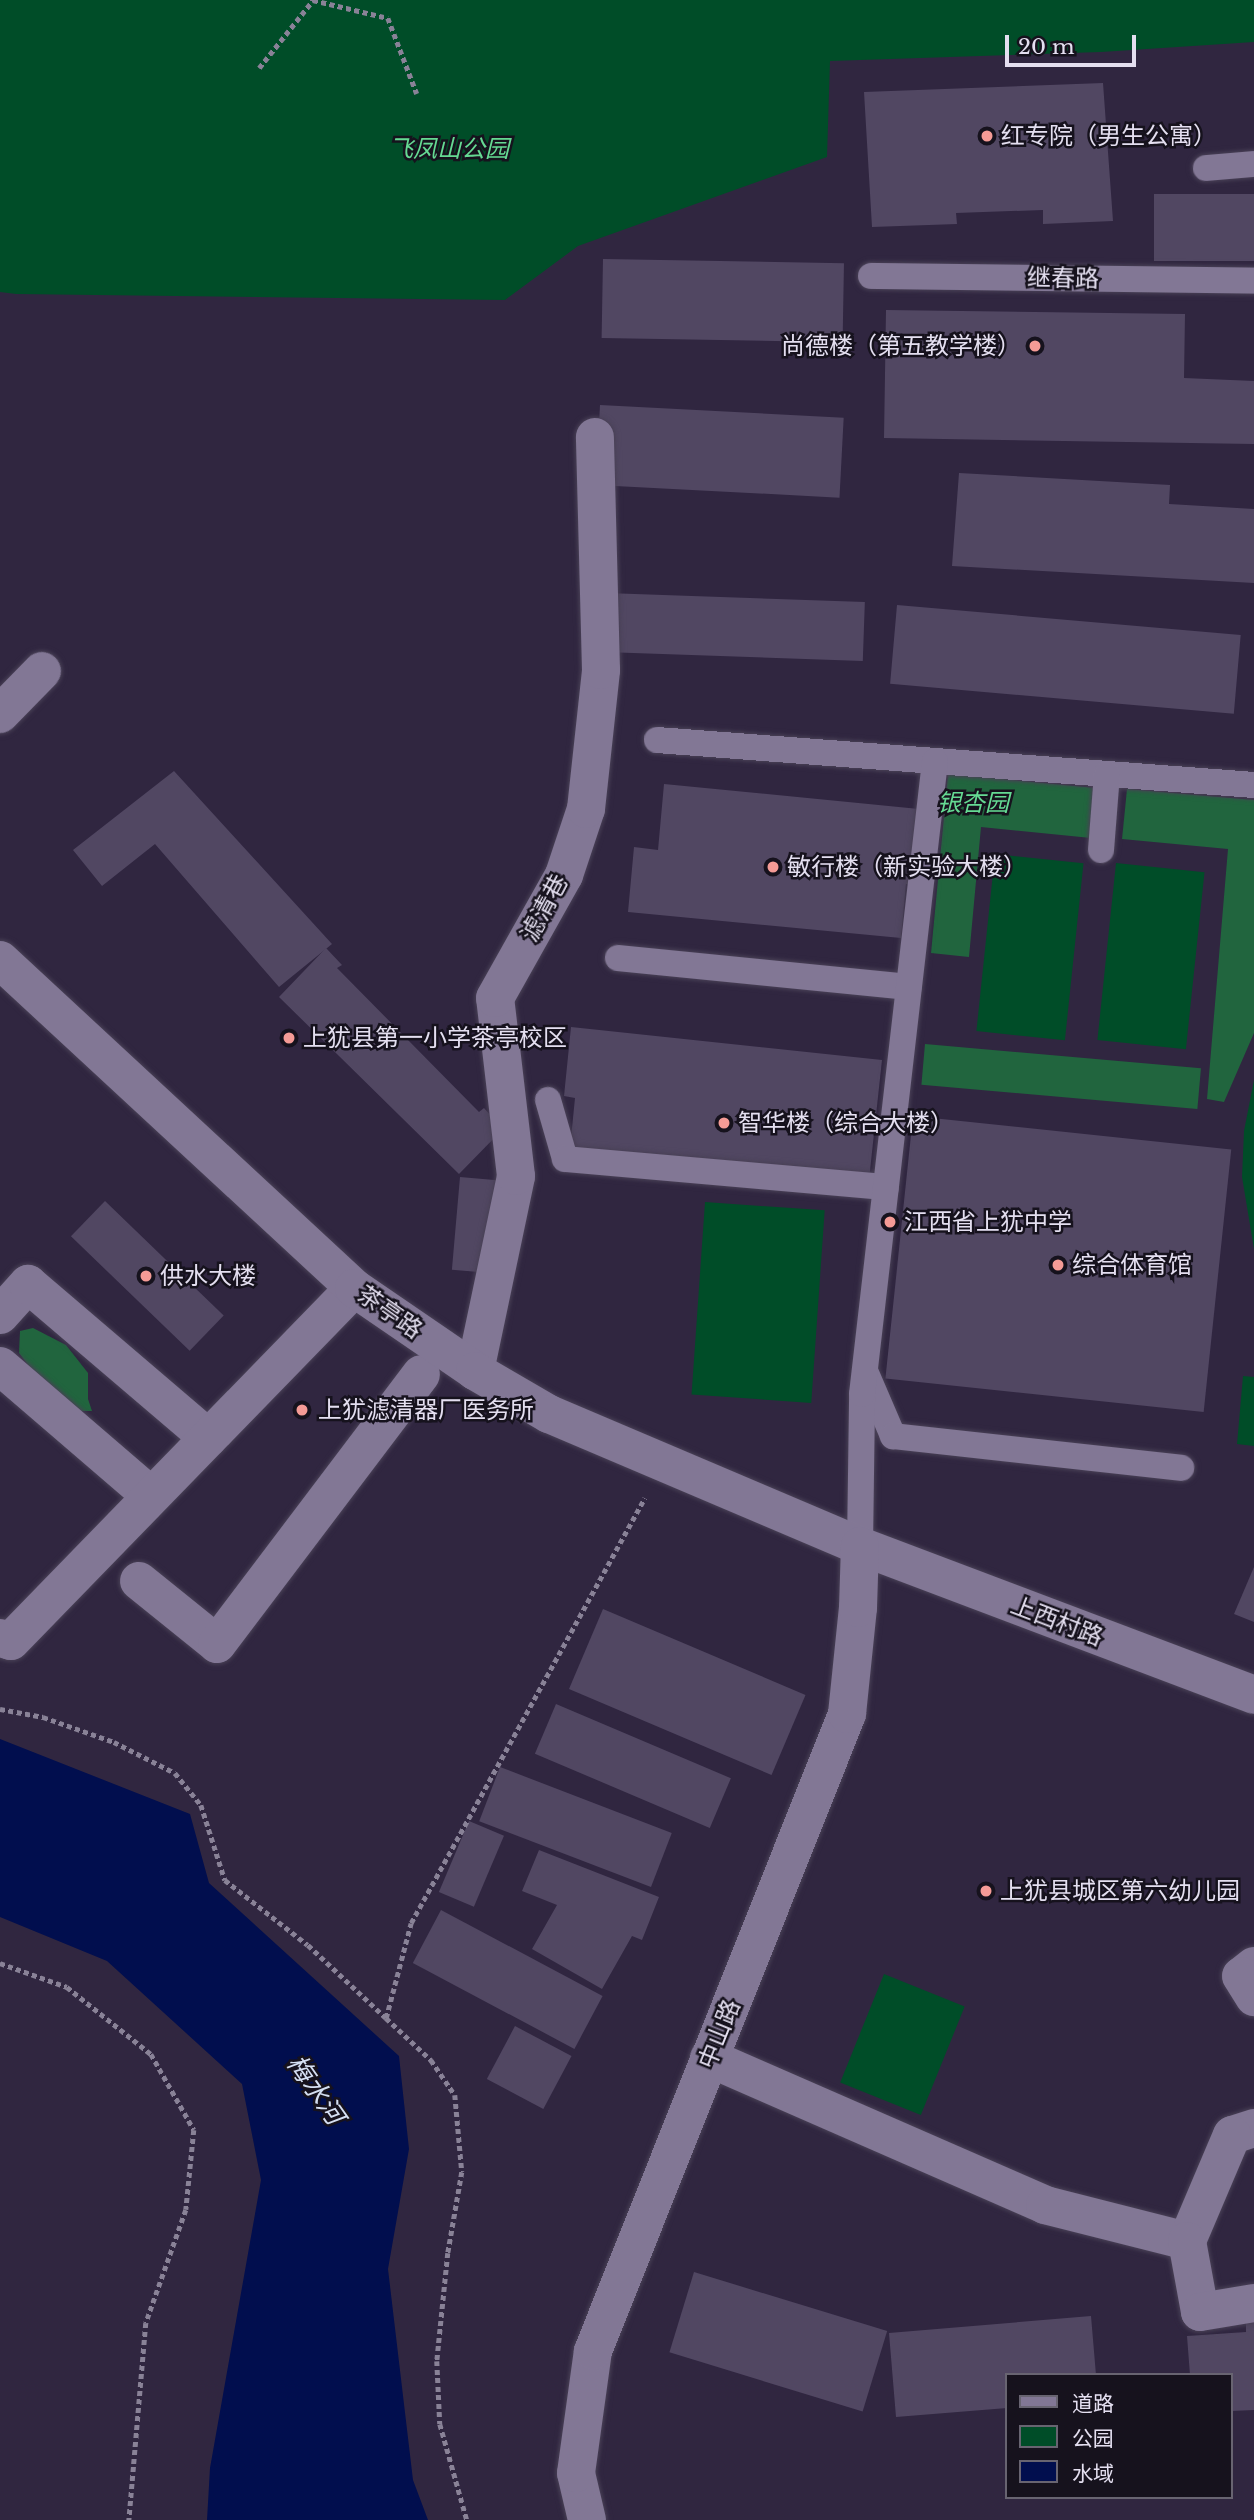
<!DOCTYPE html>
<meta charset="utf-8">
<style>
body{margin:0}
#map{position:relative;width:1254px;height:2520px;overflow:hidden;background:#302640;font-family:"Libre Baskerville","Noto Sans SC",serif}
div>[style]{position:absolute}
.green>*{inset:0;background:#004d28;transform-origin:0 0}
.forest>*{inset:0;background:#21653e;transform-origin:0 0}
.water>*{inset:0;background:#010e4e}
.building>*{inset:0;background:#514762;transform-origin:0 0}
.path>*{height:4.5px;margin-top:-2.25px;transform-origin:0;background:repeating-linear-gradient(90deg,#898297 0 5px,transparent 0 8.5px)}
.roads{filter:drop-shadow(0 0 2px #494156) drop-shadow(0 0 2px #494156)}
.lane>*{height:26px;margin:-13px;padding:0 13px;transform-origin:13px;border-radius:13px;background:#827795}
.street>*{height:38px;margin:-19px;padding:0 19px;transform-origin:19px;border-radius:19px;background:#827795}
.secondary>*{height:38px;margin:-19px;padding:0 19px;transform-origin:19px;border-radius:19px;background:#827795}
.dots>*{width:19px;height:19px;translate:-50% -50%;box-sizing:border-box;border:4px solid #16121d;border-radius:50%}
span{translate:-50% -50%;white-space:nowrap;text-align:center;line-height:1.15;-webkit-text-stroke:5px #16121d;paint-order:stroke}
.poi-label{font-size:24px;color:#e4dff0}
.left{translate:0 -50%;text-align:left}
.right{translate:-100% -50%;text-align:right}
.park-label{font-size:24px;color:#65da93;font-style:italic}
.street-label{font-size:24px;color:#e4dff0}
.water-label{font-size:26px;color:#d5dff3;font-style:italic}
.legend{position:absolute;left:1005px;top:2373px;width:228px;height:126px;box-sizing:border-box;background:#16121d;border:2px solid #686471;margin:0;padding:9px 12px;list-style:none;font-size:21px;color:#e4dff0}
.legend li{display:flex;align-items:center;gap:14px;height:35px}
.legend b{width:35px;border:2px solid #686471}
.scale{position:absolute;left:1005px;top:35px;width:131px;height:32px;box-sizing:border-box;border:4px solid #e4dff0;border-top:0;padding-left:9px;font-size:21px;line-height:24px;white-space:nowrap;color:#e4dff0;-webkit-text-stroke:5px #16121d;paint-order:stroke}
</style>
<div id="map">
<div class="green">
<i style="clip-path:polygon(0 0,1254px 0,1254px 42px,1101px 52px,830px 61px,827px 157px,578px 246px,505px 300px,16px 294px,0 292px)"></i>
<i style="left:995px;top:854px;width:89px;height:178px;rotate:6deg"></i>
<i style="left:1116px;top:863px;width:89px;height:178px;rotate:6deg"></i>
<i style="clip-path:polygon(1254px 1080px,1254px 1249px,1242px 1177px,1244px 1131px)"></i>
<i style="left:705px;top:1202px;width:120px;height:193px;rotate:4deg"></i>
<i style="clip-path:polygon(1243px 1376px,1254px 1377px,1254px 1446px,1237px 1444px)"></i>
<i style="left:884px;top:1974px;width:87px;height:117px;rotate:22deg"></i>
</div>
<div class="forest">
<i style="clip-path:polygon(948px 774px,1096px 788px,1091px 838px,981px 827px,969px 957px,931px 953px)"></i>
<i style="clip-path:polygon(1127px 789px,1254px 800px,1254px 1033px,1224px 1102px,1207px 1099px,1228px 849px,1122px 839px)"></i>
<i style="left:925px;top:1044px;width:277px;height:41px;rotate:5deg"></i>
<i style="clip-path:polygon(33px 1328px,66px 1345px,88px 1373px,88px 1399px,92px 1411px,81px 1411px,47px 1390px,19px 1353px,20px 1331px)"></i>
</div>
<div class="water">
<i style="clip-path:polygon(0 1739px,190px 1814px,209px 1883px,399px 2056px,409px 2149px,388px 2269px,413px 2480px,428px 2520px,207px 2520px,210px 2468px,261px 2180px,242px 2084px,107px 1961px,0 1917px)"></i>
</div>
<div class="building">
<i style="clip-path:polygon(1103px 83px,1113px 221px,1043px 224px,1043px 210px,956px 213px,957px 224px,872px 227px,864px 92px)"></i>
<i style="left:1254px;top:194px;width:67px;height:100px;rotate:90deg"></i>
<i style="left:603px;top:259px;width:241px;height:79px;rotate:1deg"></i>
<i style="clip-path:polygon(886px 310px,1185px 314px,1184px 378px,1254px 381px,1254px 444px,884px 438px)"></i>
<i style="left:600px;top:405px;width:244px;height:80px;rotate:3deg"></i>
<i style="clip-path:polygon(959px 473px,1170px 485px,1169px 504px,1254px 509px,1254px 583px,952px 566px)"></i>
<i style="left:606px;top:593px;width:259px;height:59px;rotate:2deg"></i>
<i style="left:897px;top:605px;width:345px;height:79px;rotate:5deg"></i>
<i style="clip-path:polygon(174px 771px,332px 944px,279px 987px,155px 844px,102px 886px,73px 850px)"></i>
<i style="clip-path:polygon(664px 784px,919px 809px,912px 885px,906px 884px,901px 938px,628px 912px,634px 847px,658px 850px)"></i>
<i style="clip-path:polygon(326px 948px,342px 965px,337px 968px,479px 1112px,484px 1108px,503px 1129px,459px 1174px,279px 997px)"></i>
<i style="clip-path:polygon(571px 1027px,882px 1060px,869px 1180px,570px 1148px,575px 1098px,564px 1096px)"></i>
<i style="left:913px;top:1116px;width:320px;height:264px;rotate:6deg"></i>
<i style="left:460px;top:1177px;width:43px;height:93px;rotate:5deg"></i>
<i style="left:105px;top:1201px;width:165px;height:49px;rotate:44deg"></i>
<i style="clip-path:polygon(1254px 1567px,1254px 1622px,1234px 1614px)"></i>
<i style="left:603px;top:1609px;width:220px;height:87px;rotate:23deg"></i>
<i style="left:556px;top:1704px;width:190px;height:54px;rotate:23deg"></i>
<i style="left:500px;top:1767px;width:184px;height:58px;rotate:21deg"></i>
<i style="left:469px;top:1821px;width:38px;height:77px;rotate:23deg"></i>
<i style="clip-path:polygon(539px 1850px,659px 1897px,642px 1940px,632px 1936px,602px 1989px,532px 1949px,557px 1905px,522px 1891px)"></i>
<i style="left:441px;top:1910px;width:183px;height:60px;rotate:28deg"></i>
<i style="left:515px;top:2026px;width:64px;height:60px;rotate:28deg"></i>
<i style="left:694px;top:2272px;width:202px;height:84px;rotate:17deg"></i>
<i style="clip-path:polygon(1091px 2316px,1096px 2375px,1007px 2375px,1007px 2408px,896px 2417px,889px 2333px)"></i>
<i style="clip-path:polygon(1246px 2318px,1254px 2318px,1254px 2410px,1231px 2411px,1231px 2375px,1190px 2375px,1187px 2336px,1246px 2332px)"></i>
</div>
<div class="path">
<i style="left:313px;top:0;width:77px;rotate:13.5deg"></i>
<i style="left:388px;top:18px;width:81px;rotate:69.1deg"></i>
<i style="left:259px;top:68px;width:87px;rotate:-51.5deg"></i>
<i style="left:0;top:1709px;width:44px;rotate:10.5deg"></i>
<i style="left:43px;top:1717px;width:75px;rotate:19.4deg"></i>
<i style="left:114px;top:1742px;width:68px;rotate:26.9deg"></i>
<i style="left:175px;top:1773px;width:41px;rotate:50.9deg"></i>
<i style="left:201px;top:1805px;width:79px;rotate:72.3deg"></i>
<i style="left:225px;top:1880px;width:105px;rotate:38.1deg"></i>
<i style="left:308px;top:1945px;width:107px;rotate:43.1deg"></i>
<i style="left:386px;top:2018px;width:62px;rotate:43deg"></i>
<i style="left:431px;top:2060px;width:42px;rotate:55.6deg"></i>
<i style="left:455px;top:2095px;width:77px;rotate:84.8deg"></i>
<i style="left:462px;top:2172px;width:82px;rotate:99.8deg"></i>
<i style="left:448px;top:2253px;width:109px;rotate:95.8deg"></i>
<i style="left:437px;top:2361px;width:63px;rotate:87.3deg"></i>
<i style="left:440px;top:2424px;width:100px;rotate:74.3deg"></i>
<i style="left:0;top:1963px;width:71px;rotate:19.7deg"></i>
<i style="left:67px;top:1987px;width:107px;rotate:38.6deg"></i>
<i style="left:151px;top:2054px;width:87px;rotate:60.5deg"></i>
<i style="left:194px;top:2130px;width:80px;rotate:95.7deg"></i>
<i style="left:186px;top:2210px;width:120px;rotate:109.5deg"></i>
<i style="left:146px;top:2323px;width:198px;rotate:94.9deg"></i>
<i style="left:386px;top:2018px;width:98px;rotate:-75.3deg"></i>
<i style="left:411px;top:1923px;width:485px;rotate:-61.2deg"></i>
</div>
<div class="roads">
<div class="lane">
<i style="left:1206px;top:168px;width:48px;rotate:-4.8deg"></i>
<i style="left:871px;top:276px;width:383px;rotate:0.7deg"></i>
<i style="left:657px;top:740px;width:599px;rotate:4.31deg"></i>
<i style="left:1101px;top:850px;width:76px;rotate:-85.5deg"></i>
<i style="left:618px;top:958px;width:292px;rotate:5.7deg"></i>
<i style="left:548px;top:1100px;width:61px;rotate:73.9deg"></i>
<i style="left:565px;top:1159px;width:322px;rotate:5deg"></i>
<i style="left:866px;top:1373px;width:69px;rotate:66.8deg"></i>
<i style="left:893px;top:1436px;width:290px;rotate:6.3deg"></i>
<i style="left:860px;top:1546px;width:152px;rotate:-89.2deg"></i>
<i style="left:862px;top:1394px;width:637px;rotate:-83.42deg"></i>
</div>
<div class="street">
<i style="left:0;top:714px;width:60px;rotate:-45.7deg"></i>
<i style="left:0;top:1315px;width:42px;rotate:-47.9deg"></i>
<i style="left:28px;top:1284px;width:237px;rotate:40.5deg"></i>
<i style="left:0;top:1366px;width:199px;rotate:40.7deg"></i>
<i style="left:475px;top:1371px;width:199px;rotate:-78.1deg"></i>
<i style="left:516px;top:1176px;width:179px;rotate:-96.7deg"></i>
<i style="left:495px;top:998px;width:141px;rotate:-60.7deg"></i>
<i style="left:564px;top:875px;width:70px;rotate:-71.6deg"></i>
<i style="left:586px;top:809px;width:140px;rotate:-83.8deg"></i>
<i style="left:601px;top:670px;width:233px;rotate:-91.5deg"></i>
<i style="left:139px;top:1581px;width:100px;rotate:38.9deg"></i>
<i style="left:217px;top:1644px;width:338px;rotate:-52.9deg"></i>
<i style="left:0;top:1638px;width:11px;rotate:15deg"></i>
<i style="left:11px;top:1641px;width:492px;rotate:-45.8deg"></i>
<i style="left:1254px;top:1966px;width:16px;rotate:142deg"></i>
<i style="left:1241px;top:1976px;width:25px;rotate:58deg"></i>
<i style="left:709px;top:2058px;width:367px;rotate:23.6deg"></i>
<i style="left:1045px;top:2205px;width:146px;rotate:14.2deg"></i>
<i style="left:1254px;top:2128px;width:23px;rotate:162deg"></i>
<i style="left:1232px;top:2135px;width:115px;rotate:113deg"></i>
<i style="left:1187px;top:2241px;width:72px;rotate:79.6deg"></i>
<i style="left:1200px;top:2312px;width:55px;rotate:-9.5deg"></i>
</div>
<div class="secondary">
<i style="left:0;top:960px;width:483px;rotate:42.8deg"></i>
<i style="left:354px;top:1288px;width:147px;rotate:34.4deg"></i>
<i style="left:475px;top:1371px;width:86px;rotate:30.2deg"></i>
<i style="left:549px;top:1414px;width:338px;rotate:23deg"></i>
<i style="left:860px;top:1546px;width:421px;rotate:20.7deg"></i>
<i style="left:587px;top:2520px;width:48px;rotate:-103.2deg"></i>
<i style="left:576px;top:2473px;width:123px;rotate:-82.1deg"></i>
<i style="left:593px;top:2351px;width:686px;rotate:-68.26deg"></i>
<i style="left:847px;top:1714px;width:107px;rotate:-84.1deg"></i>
<i style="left:858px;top:1608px;width:62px;rotate:-88.2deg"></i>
</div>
</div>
<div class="dots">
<i style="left:987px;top:136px;background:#f59b96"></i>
<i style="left:1035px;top:346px;background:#f59b96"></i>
<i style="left:773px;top:867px;background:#f59b96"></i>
<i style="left:289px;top:1038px;background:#f59b96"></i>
<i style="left:724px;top:1123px;background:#f59b96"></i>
<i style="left:890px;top:1222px;background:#f59b96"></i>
<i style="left:1058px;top:1265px;background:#f59b96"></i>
<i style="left:146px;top:1276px;background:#f59b96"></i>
<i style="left:302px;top:1410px;background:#f59b96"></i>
<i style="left:986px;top:1891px;background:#f59b96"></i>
</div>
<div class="poi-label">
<span class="left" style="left:1001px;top:136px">红专院（男生公寓）</span>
<span class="right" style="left:1021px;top:346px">尚德楼（第五教学楼）</span>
<span class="left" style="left:787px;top:867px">敏行楼（新实验大楼）</span>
<span class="left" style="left:303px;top:1038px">上犹县第一小学茶亭校区</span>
<span class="left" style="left:738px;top:1123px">智华楼（综合大楼）</span>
<span class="left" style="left:904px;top:1222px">江西省上犹中学</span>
<span class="left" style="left:1072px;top:1265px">综合体育馆</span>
<span class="left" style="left:160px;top:1276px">供水大楼</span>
<span class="left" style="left:318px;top:1410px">上犹滤清器厂医务所</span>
<span class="left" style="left:1000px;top:1891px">上犹县城区第六幼儿园</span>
</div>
<div class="park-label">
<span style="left:449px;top:149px">飞凤山公园</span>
<span style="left:973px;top:803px">银杏园</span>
</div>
<div class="street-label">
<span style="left:1063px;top:278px;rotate:1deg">继春路</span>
<span style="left:544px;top:908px;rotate:-62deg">滤清巷</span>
<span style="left:390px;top:1312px;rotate:35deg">茶亭路</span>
<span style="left:1057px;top:1621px;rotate:21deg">上西村路</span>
<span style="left:719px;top:2034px;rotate:-68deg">中山路</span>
</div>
<div class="water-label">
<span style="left:315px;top:2090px;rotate:55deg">梅水河</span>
</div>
<ul class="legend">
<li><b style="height:9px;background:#827795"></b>道路</li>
<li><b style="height:19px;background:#004d28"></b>公园</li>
<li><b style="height:19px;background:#010e4e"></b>水域</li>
</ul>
<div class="scale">20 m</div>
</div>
